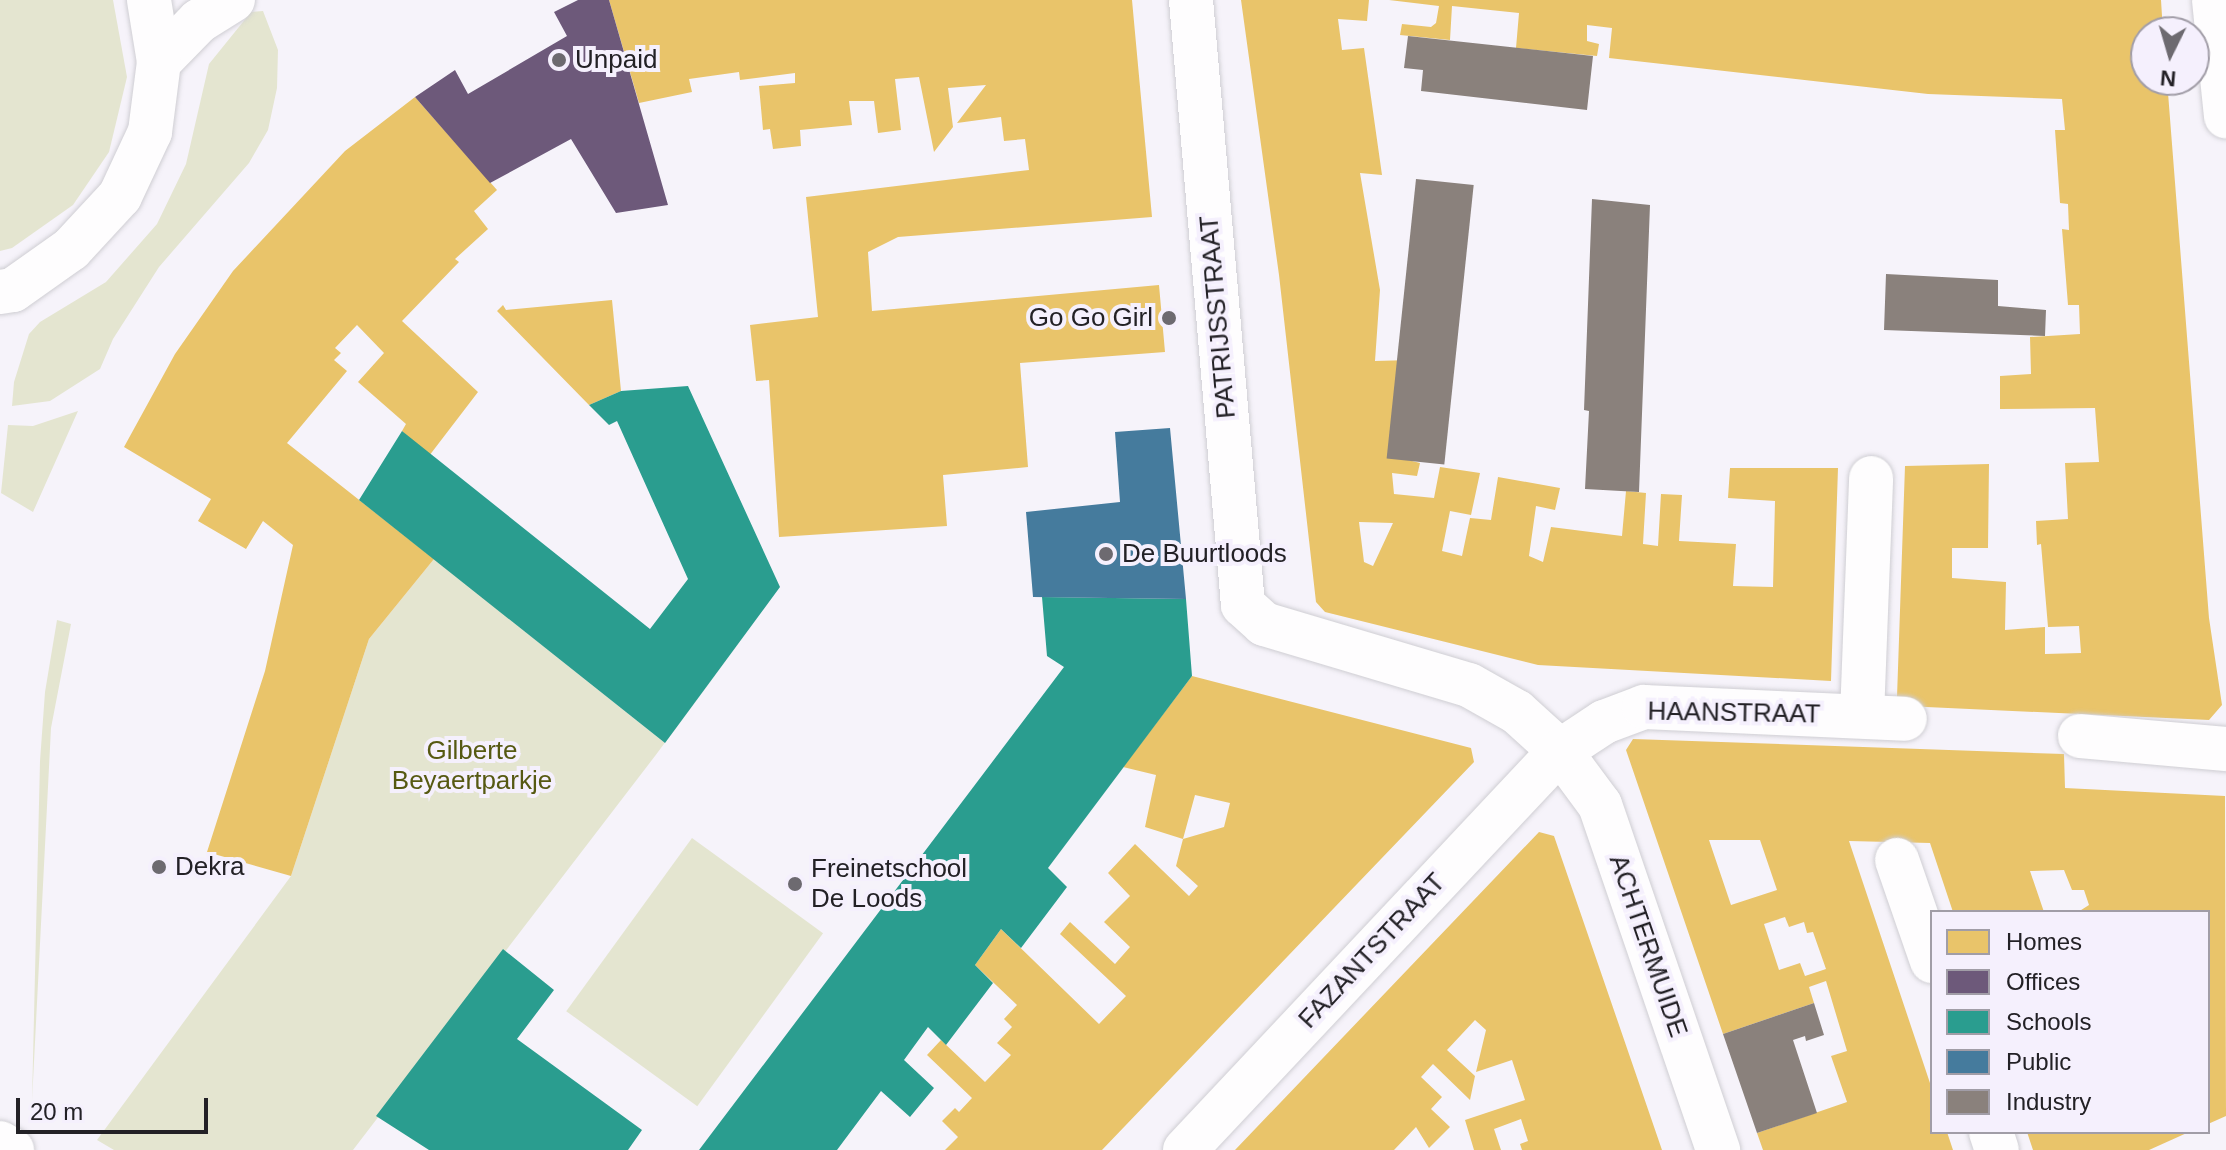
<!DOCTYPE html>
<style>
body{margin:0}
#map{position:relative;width:2226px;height:1150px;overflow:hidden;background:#f6f3fa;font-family:Arial,sans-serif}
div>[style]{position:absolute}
.green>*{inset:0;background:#e4e5d0;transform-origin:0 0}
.homes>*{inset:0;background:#e9c46a}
.offices>*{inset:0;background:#6d597a}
.schools>*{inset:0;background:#2a9d8f}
.public>*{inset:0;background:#457b9d}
.industry>*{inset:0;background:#8a817c;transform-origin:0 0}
.roads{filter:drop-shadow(0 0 2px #cfced3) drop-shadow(0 0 2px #cfced3)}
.minor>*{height:44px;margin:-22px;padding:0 22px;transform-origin:22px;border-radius:22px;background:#fefdfe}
.tertiary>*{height:44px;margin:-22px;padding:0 22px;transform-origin:22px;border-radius:22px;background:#fefdfe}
.secondary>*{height:44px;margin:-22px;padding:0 22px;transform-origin:22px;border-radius:22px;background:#fefdfe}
.dots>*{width:22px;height:22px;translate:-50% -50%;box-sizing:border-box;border:4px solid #f5f0fd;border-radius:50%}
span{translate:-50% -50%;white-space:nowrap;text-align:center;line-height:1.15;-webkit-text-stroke:8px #f5f0fd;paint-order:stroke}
.poi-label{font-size:26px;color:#232126}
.left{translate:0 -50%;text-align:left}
.right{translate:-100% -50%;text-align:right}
.street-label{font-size:26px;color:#232126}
.park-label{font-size:26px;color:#565912}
.legend{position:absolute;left:1930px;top:910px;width:280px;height:224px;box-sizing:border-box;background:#f5f0fd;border:2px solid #a19da7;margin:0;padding:10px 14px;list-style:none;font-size:24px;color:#232126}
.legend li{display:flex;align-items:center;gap:16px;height:40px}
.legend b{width:40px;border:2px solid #a19da7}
.north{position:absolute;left:2130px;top:16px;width:80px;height:80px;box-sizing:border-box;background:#f5f0fd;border:2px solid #a19da7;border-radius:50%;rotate:185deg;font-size:22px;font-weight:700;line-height:32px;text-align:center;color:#232126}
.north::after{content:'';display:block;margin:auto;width:28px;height:36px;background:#6d6a70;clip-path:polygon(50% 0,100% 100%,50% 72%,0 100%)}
.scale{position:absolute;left:16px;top:1098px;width:192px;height:36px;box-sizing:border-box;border:4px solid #232126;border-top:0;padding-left:10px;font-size:24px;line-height:28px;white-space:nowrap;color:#232126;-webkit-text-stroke:6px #f5f0fd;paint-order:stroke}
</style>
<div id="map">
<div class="green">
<i style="clip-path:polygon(0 0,113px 0,127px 77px,109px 152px,73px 205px,12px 248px,0 251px)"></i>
<i style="clip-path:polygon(263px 11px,278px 50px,277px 88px,268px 130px,249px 163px,159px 267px,113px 339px,100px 369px,50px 401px,12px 406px,14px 382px,29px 334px,40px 322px,106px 282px,157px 224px,186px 164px,209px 64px,251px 12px)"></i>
<i style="clip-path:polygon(78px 411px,33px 512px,1px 493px,8px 425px,33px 426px)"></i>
<i style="clip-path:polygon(434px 559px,665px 743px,778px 591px,655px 756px,353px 1150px,114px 1150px,97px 1140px,291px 876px,369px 639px)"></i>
<i style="clip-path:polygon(57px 620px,71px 624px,51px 728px,32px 1101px,40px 761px,45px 692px)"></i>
<i style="left:692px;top:838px;width:162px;height:214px;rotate:36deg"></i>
</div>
<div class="homes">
<i style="clip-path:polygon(609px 0,1132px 0,1152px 217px,898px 237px,868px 252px,872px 311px,1159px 285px,1165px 352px,1020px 363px,1028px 467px,943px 475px,947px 526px,779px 537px,769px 380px,756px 381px,750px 325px,818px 317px,806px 197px,1029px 170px,1025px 139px,1004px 141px,1001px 117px,957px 123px,986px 85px,948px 88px,953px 127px,934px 152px,919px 77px,895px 79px,901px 130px,878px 133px,874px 101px,849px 101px,852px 125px,800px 130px,801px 146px,773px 149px,770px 129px,763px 130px,759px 86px,795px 83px,795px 73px,740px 80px,739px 72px,689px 79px,692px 92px,639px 103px)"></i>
<i style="clip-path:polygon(evenodd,1241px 0,1369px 0,1367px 21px,1338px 19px,1342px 50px,1364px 48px,1382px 175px,1360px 173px,1380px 290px,1375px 361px,1411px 360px,1408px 460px,1420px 463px,1417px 476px,1392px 473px,1394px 494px,1434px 498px,1440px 467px,1480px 473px,1471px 515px,1450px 511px,1442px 551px,1462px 556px,1470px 518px,1491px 520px,1498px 477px,1560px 488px,1555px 510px,1536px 506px,1529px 556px,1543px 562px,1551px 527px,1622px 536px,1626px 491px,1646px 493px,1643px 544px,1658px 546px,1661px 494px,1682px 495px,1679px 541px,1736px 544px,1733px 586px,1773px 587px,1775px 501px,1728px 498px,1730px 468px,1838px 468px,1831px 681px,1538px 665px,1325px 612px,1316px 602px,1279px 275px,1241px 0,1359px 522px,1393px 523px,1373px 566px,1364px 562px,1359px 522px)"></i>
<i style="clip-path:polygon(1389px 0,2161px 0,2163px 32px,2146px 32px,2146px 80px,2167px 80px,2209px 618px,2222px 705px,2209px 720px,1905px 706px,1897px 697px,1905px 466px,1989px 464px,1988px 548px,1952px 548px,1952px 578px,2006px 582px,2005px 630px,2045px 627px,2045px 654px,2081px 653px,2079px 626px,2048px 627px,2041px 544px,2037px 545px,2036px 521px,2068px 519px,2065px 463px,2099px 462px,2095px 408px,2000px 409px,2000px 376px,2031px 374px,2030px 337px,2080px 334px,2079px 305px,2068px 305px,2062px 229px,2069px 230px,2068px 204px,2060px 203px,2055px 130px,2065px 130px,2062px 99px,1928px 94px,1609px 58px,1612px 28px,1587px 25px,1587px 41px,1599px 44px,1597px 56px,1516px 48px,1519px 13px,1452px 6px,1450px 40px,1400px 35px,1402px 24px,1431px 27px,1436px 23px,1439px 6px)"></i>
<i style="clip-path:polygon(415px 97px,497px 190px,474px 211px,488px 229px,455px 259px,459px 262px,402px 321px,478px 392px,429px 456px,402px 431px,406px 424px,358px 382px,384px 353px,357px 325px,335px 348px,341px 353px,334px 360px,347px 371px,287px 443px,434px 559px,369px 639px,291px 876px,207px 852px,265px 671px,293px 545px,263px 521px,246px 549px,198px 521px,211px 499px,124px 447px,175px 354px,233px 271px,345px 151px)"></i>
<i style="clip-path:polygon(612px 300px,621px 391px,589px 405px,497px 311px,503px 305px,506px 310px)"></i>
<i style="clip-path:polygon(1192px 676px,1471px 748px,1474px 762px,1102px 1150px,945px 1150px,958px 1137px,942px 1121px,955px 1108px,959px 1112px,972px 1098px,927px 1055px,941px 1040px,985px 1082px,1011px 1055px,997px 1043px,1012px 1027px,1004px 1019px,1017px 1005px,975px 965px,1001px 929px,1099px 1024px,1126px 996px,1060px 934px,1070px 922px,1115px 964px,1130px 947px,1104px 922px,1130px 896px,1108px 873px,1135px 844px,1189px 896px,1198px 886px,1176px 866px,1183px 839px,1224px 827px,1230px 803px,1195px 795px,1183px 839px,1145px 827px,1156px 775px,1123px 767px)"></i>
<i style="clip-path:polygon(evenodd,1633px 739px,2064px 754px,2065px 788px,2225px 796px,2226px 1116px,2208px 1124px,2208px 912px,2078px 912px,2089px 905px,2084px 890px,2072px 890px,2064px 870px,2030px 871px,2044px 912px,1953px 912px,1930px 843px,1849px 841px,1932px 1089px,1932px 1132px,1947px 1132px,1953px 1150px,1763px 1150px,1757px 1133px,1847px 1102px,1831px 1056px,1847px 1051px,1826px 981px,1809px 987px,1814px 1003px,1723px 1034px,1626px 750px,1633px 739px,1709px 840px,1760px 840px,1777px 890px,1731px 905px,1709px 840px,1633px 739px,1785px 917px,1789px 927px,1804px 922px,1807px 933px,1813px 932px,1826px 969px,1805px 976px,1800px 963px,1779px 970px,1764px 924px,1785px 917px)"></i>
<i style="clip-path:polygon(1539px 832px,1554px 836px,1662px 1150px,1522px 1150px,1520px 1144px,1528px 1141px,1521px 1119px,1494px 1129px,1501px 1150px,1474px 1150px,1465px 1120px,1525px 1100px,1512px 1060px,1476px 1072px,1486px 1030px,1475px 1020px,1447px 1050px,1475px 1076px,1470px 1100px,1433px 1064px,1421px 1077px,1442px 1097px,1431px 1109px,1450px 1127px,1429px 1148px,1416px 1127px,1394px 1150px,1235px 1150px)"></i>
<i style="clip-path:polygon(2027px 1132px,2189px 1132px,2149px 1150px,2033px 1150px)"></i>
</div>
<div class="offices">
<i style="clip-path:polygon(578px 0,609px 0,668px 205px,616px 213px,571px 139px,490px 183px,415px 97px,455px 70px,468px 94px,567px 36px,554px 12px)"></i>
</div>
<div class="schools">
<i style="clip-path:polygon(688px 386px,780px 587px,665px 743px,359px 500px,402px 431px,650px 629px,688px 579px,617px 421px,609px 425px,589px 405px,621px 391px)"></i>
<i style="clip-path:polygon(1042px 597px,1186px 599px,1192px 676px,1048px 868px,1067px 887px,1021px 948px,1001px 929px,975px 965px,993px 983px,946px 1045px,928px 1027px,904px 1060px,934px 1088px,910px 1117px,881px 1091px,837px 1150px,699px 1150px,1064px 667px,1047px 656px)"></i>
<i style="clip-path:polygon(503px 949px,554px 990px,517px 1039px,642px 1130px,628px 1150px,429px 1150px,376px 1116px)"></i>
</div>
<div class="public">
<i style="clip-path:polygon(1170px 428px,1186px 599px,1033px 597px,1026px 512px,1120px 502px,1115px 432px)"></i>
</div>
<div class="industry">
<i style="clip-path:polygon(1408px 36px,1593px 56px,1587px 110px,1421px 91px,1423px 70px,1404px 68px)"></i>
<i style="left:1416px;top:179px;width:58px;height:281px;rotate:6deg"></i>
<i style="clip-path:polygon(1592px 199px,1650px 205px,1639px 492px,1585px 489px,1589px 411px,1584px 410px)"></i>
<i style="clip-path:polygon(1886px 274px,1998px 280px,1998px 306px,2046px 310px,2045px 336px,1884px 330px)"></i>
<i style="clip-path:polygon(1814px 1003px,1824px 1035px,1806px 1041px,1805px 1036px,1793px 1040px,1817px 1113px,1757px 1133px,1723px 1034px)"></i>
</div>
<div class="roads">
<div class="minor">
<i style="left:1191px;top:0;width:607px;rotate:85.09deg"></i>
<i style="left:1243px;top:605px;width:28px;rotate:42deg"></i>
<i style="left:1264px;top:624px;width:214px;rotate:16.6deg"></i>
<i style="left:1469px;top:685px;width:55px;rotate:29.4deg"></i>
<i style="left:1517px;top:712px;width:58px;rotate:42.2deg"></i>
<i style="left:1560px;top:751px;width:67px;rotate:53.5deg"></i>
<i style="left:1600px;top:805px;width:365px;rotate:71.1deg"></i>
<i style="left:2214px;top:0;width:117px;rotate:84.1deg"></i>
<i style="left:1862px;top:716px;width:238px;rotate:-87.8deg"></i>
<i style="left:2080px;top:736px;width:147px;rotate:5.1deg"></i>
<i style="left:1897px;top:860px;width:107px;rotate:70.9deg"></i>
<i style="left:1991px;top:1132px;width:19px;rotate:72deg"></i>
<i style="left:0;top:1143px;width:14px;rotate:30deg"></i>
<i style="left:1185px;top:1150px;width:548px;rotate:-46.78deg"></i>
<i style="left:1560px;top:751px;width:53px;rotate:-33.4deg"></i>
<i style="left:1604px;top:722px;width:43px;rotate:-20.6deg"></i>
<i style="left:1644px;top:707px;width:261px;rotate:2.6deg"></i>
</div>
<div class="tertiary">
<i style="left:159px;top:62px;width:57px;rotate:-45.7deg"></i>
<i style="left:199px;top:21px;width:40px;rotate:-32deg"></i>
</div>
<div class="secondary">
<i style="left:0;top:292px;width:13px;rotate:-9deg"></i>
<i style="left:13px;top:290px;width:71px;rotate:-35.3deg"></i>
<i style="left:71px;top:249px;width:72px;rotate:-47.2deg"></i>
<i style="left:120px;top:196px;width:71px;rotate:-64.9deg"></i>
<i style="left:150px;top:132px;width:71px;rotate:-82.7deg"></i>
<i style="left:159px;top:62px;width:63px;rotate:-99.2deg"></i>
</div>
</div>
<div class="dots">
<i style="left:559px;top:60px;background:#6d6a70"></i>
<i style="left:1169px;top:318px;background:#6d6a70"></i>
<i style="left:1106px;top:554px;background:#6d6a70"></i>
<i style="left:159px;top:867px;background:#6d6a70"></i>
<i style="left:795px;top:884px;background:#6d6a70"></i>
</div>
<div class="poi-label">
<span class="left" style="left:575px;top:60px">Unpaid</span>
<span class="right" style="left:1153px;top:318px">Go Go Girl</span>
<span class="left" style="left:1122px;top:554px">De Buurtloods</span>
<span class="left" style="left:175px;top:867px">Dekra</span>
<span class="left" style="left:811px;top:884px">Freinetschool<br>De Loods</span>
</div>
<div class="street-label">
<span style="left:1218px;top:317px;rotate:-95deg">PATRIJSSTRAAT</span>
<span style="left:1734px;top:713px;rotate:1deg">HAANSTRAAT</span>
<span style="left:1648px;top:946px;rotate:71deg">ACHTERMUIDE</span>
<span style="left:1372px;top:951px;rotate:-47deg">FAZANTSTRAAT</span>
</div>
<div class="park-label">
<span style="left:472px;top:766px">Gilberte<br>Beyaertparkje</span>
</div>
<ul class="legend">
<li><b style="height:22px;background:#e9c46a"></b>Homes</li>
<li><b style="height:22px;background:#6d597a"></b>Offices</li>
<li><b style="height:22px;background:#2a9d8f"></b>Schools</li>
<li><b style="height:22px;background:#457b9d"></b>Public</li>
<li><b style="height:22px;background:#8a817c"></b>Industry</li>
</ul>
<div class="north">N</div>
<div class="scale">20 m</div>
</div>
